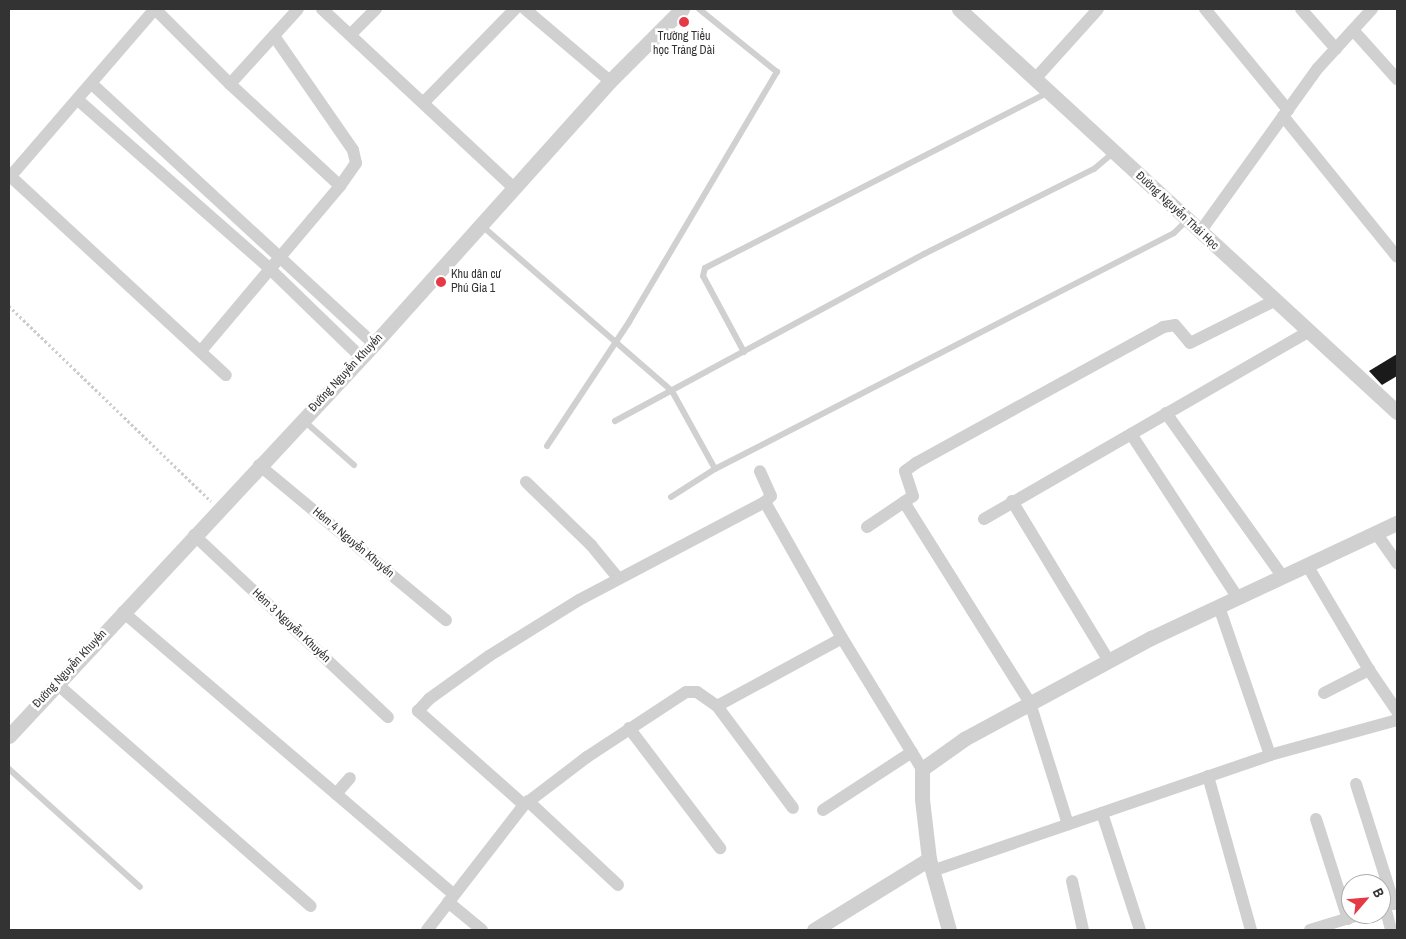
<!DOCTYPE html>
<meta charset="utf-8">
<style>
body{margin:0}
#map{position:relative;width:1406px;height:939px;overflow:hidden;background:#fff;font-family:"Archivo Narrow",sans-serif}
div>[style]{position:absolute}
.building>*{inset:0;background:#1a1a1a}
.path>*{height:2.5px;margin-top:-1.25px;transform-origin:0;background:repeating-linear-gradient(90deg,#cdcdcd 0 2.5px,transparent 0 5px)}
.service>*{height:6px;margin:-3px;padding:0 3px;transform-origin:3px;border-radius:3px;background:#d0d0d0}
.minor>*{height:12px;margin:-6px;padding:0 6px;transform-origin:6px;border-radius:6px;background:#d0d0d0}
.tertiary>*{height:15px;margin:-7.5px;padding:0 7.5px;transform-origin:7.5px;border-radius:7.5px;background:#d0d0d0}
.dots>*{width:14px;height:14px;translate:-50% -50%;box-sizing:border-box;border:2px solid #fff;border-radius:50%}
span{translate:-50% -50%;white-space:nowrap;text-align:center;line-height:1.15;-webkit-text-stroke:5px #fff;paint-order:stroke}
.poi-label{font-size:12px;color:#333}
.left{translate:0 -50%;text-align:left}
.street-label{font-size:12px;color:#333}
.frame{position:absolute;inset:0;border:10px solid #333;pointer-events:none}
.north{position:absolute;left:1341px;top:874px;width:50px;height:50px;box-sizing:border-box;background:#fff;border:1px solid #adadad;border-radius:50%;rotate:63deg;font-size:14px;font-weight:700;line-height:20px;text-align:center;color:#333}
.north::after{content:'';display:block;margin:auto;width:18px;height:22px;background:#e63946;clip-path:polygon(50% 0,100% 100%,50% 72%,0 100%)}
</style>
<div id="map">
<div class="building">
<i style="clip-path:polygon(1397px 354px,1397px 376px,1382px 385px,1369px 371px)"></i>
</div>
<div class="path">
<i style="left:9px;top:306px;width:281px;rotate:44deg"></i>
</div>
<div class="service">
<i style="left:481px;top:225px;width:253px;rotate:41deg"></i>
<i style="left:672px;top:391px;width:89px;rotate:61.1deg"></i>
<i style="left:715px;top:469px;width:516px;rotate:-27.21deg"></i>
<i style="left:1174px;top:233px;width:18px;rotate:-45deg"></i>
<i style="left:744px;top:352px;width:86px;rotate:-118.3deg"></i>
<i style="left:703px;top:276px;width:8px;rotate:-76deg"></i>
<i style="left:705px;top:268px;width:386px;rotate:-27.1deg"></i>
<i style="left:303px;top:420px;width:68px;rotate:41.4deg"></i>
<i style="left:615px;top:421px;width:351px;rotate:-28.4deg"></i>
<i style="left:924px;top:254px;width:190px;rotate:-26.6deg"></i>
<i style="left:1094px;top:169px;width:26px;rotate:-40deg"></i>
<i style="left:547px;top:446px;width:149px;rotate:-56.5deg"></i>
<i style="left:629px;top:322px;width:291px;rotate:-59.4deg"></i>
<i style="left:777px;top:72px;width:100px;rotate:-141.1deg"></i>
<i style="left:671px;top:497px;width:52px;rotate:-32.5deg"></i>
<i style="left:9px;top:769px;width:176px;rotate:42deg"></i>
</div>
<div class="minor">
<i style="left:155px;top:9px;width:106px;rotate:45deg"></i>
<i style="left:230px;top:84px;width:150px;rotate:42.8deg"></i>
<i style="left:322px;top:9px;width:261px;rotate:43deg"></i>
<i style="left:525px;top:9px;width:111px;rotate:40.3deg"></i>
<i style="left:1205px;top:9px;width:131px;rotate:50.6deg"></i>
<i style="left:1301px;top:9px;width:53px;rotate:48.8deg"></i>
<i style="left:1353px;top:30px;width:66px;rotate:48.1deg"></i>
<i style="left:350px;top:35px;width:37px;rotate:-45deg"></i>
<i style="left:1035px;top:79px;width:94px;rotate:-48deg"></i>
<i style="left:92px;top:84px;width:384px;rotate:42.7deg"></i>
<i style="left:230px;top:84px;width:101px;rotate:-47.8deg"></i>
<i style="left:78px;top:100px;width:254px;rotate:41.3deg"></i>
<i style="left:269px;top:268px;width:128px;rotate:44.1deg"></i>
<i style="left:424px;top:102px;width:130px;rotate:-45.6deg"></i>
<i style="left:1283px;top:116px;width:181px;rotate:51deg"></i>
<i style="left:9px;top:175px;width:295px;rotate:42.7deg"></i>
<i style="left:9px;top:178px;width:223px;rotate:-49.2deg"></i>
<i style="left:1200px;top:232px;width:202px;rotate:-54.3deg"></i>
<i style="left:1318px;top:68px;width:80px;rotate:-47.5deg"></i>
<i style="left:201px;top:351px;width:216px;rotate:-49.9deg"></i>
<i style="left:340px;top:186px;width:28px;rotate:-55deg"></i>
<i style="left:356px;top:163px;width:13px;rotate:-103deg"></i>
<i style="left:353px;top:150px;width:139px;rotate:-124.7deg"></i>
<i style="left:1166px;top:413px;width:201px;rotate:54.5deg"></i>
<i style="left:1131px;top:434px;width:196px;rotate:56.9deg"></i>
<i style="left:259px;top:465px;width:243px;rotate:39.7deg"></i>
<i style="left:526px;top:482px;width:91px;rotate:44.1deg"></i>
<i style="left:591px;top:545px;width:43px;rotate:50.7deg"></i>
<i style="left:1012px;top:501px;width:187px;rotate:58.8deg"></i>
<i style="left:765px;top:502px;width:156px;rotate:60.5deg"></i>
<i style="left:842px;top:638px;width:153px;rotate:58.6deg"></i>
<i style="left:904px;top:502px;width:237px;rotate:57.9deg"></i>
<i style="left:1030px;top:703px;width:127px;rotate:72.6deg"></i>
<i style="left:984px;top:519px;width:374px;rotate:-30deg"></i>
<i style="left:867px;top:527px;width:55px;rotate:-34deg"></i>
<i style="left:913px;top:496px;width:26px;rotate:-108deg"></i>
<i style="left:905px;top:471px;width:14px;rotate:-36deg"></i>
<i style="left:916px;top:463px;width:282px;rotate:-28.8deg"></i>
<i style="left:1163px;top:327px;width:12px;rotate:-9deg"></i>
<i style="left:1175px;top:325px;width:23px;rotate:50deg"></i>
<i style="left:1190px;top:343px;width:94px;rotate:-26.6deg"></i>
<i style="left:1376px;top:533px;width:37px;rotate:55deg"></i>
<i style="left:194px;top:535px;width:266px;rotate:43.2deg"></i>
<i style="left:1307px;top:565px;width:122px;rotate:59.4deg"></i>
<i style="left:1369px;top:670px;width:50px;rotate:55.7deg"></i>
<i style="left:123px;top:612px;width:435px;rotate:40.5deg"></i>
<i style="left:57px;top:684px;width:337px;rotate:41.2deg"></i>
<i style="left:1324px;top:693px;width:51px;rotate:-27.1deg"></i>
<i style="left:717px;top:706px;width:127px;rotate:53.3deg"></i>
<i style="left:629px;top:728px;width:151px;rotate:52.8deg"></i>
<i style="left:1270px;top:755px;width:132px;rotate:-15.4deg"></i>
<i style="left:1208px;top:776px;width:160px;rotate:74.4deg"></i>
<i style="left:1356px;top:784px;width:126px;rotate:72.4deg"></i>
<i style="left:336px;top:794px;width:21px;rotate:-49deg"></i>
<i style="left:528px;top:801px;width:123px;rotate:43deg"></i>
<i style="left:524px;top:805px;width:142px;rotate:-138.4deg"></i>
<i style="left:418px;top:711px;width:16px;rotate:-47deg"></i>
<i style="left:429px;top:699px;width:74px;rotate:-35.6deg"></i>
<i style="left:489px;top:656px;width:106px;rotate:-31.9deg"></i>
<i style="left:579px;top:600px;width:210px;rotate:-27.8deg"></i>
<i style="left:765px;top:502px;width:8px;rotate:-45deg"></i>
<i style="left:771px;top:496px;width:27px;rotate:-114deg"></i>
<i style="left:823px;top:810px;width:106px;rotate:-33.1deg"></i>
<i style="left:1102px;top:813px;width:123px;rotate:72deg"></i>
<i style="left:1316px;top:819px;width:105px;rotate:72.3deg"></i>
<i style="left:932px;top:871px;width:357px;rotate:-18.9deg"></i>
<i style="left:1270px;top:755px;width:157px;rotate:-109deg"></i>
<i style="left:1072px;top:881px;width:50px;rotate:77.3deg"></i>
<i style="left:448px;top:902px;width:44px;rotate:39.5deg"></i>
<i style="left:1385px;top:907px;width:24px;rotate:75deg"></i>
<i style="left:427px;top:930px;width:158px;rotate:-52.2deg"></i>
<i style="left:524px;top:805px;width:79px;rotate:-37.3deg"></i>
<i style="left:587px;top:757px;width:118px;rotate:-33.3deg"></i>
<i style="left:686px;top:692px;width:11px"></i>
<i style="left:697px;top:692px;width:24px;rotate:35deg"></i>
<i style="left:717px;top:706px;width:142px;rotate:-28.5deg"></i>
<i style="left:1310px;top:930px;width:54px;rotate:-17.1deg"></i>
</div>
<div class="tertiary">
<i style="left:959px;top:9px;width:595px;rotate:42.62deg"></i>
<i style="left:9px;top:736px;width:536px;rotate:-47.04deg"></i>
<i style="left:374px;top:344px;width:353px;rotate:-48.1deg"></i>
<i style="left:610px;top:81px;width:102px;rotate:-45deg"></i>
<i style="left:814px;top:930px;width:135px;rotate:-31.7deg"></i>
<i style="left:949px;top:930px;width:74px;rotate:-105.7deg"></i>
<i style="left:929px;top:859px;width:60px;rotate:-96.7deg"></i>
<i style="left:922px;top:799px;width:30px;rotate:-90deg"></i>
<i style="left:922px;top:769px;width:52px;rotate:-35.5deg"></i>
<i style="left:964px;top:739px;width:213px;rotate:-28.4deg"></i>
<i style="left:1151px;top:638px;width:272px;rotate:-25.1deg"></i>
</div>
<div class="dots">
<i style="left:684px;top:22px;background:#e63946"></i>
<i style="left:441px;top:282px;background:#e63946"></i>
</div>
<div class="poi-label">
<span style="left:684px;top:44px">Trường Tiểu<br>học Trảng Dài</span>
<span class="left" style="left:451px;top:282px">Khu dân cư<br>Phú Gia 1</span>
</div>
<div class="street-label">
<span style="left:1177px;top:211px;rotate:43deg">Đường Nguyễn Thái Học</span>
<span style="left:346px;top:373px;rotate:-47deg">Đường Nguyễn Khuyến</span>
<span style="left:353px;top:543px;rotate:40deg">Hẻm 4 Nguyễn Khuyến</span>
<span style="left:291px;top:626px;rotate:43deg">Hẻm 3 Nguyễn Khuyến</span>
<span style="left:70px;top:669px;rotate:-47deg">Đường Nguyễn Khuyến</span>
</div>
<div class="frame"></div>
<div class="north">B</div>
</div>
